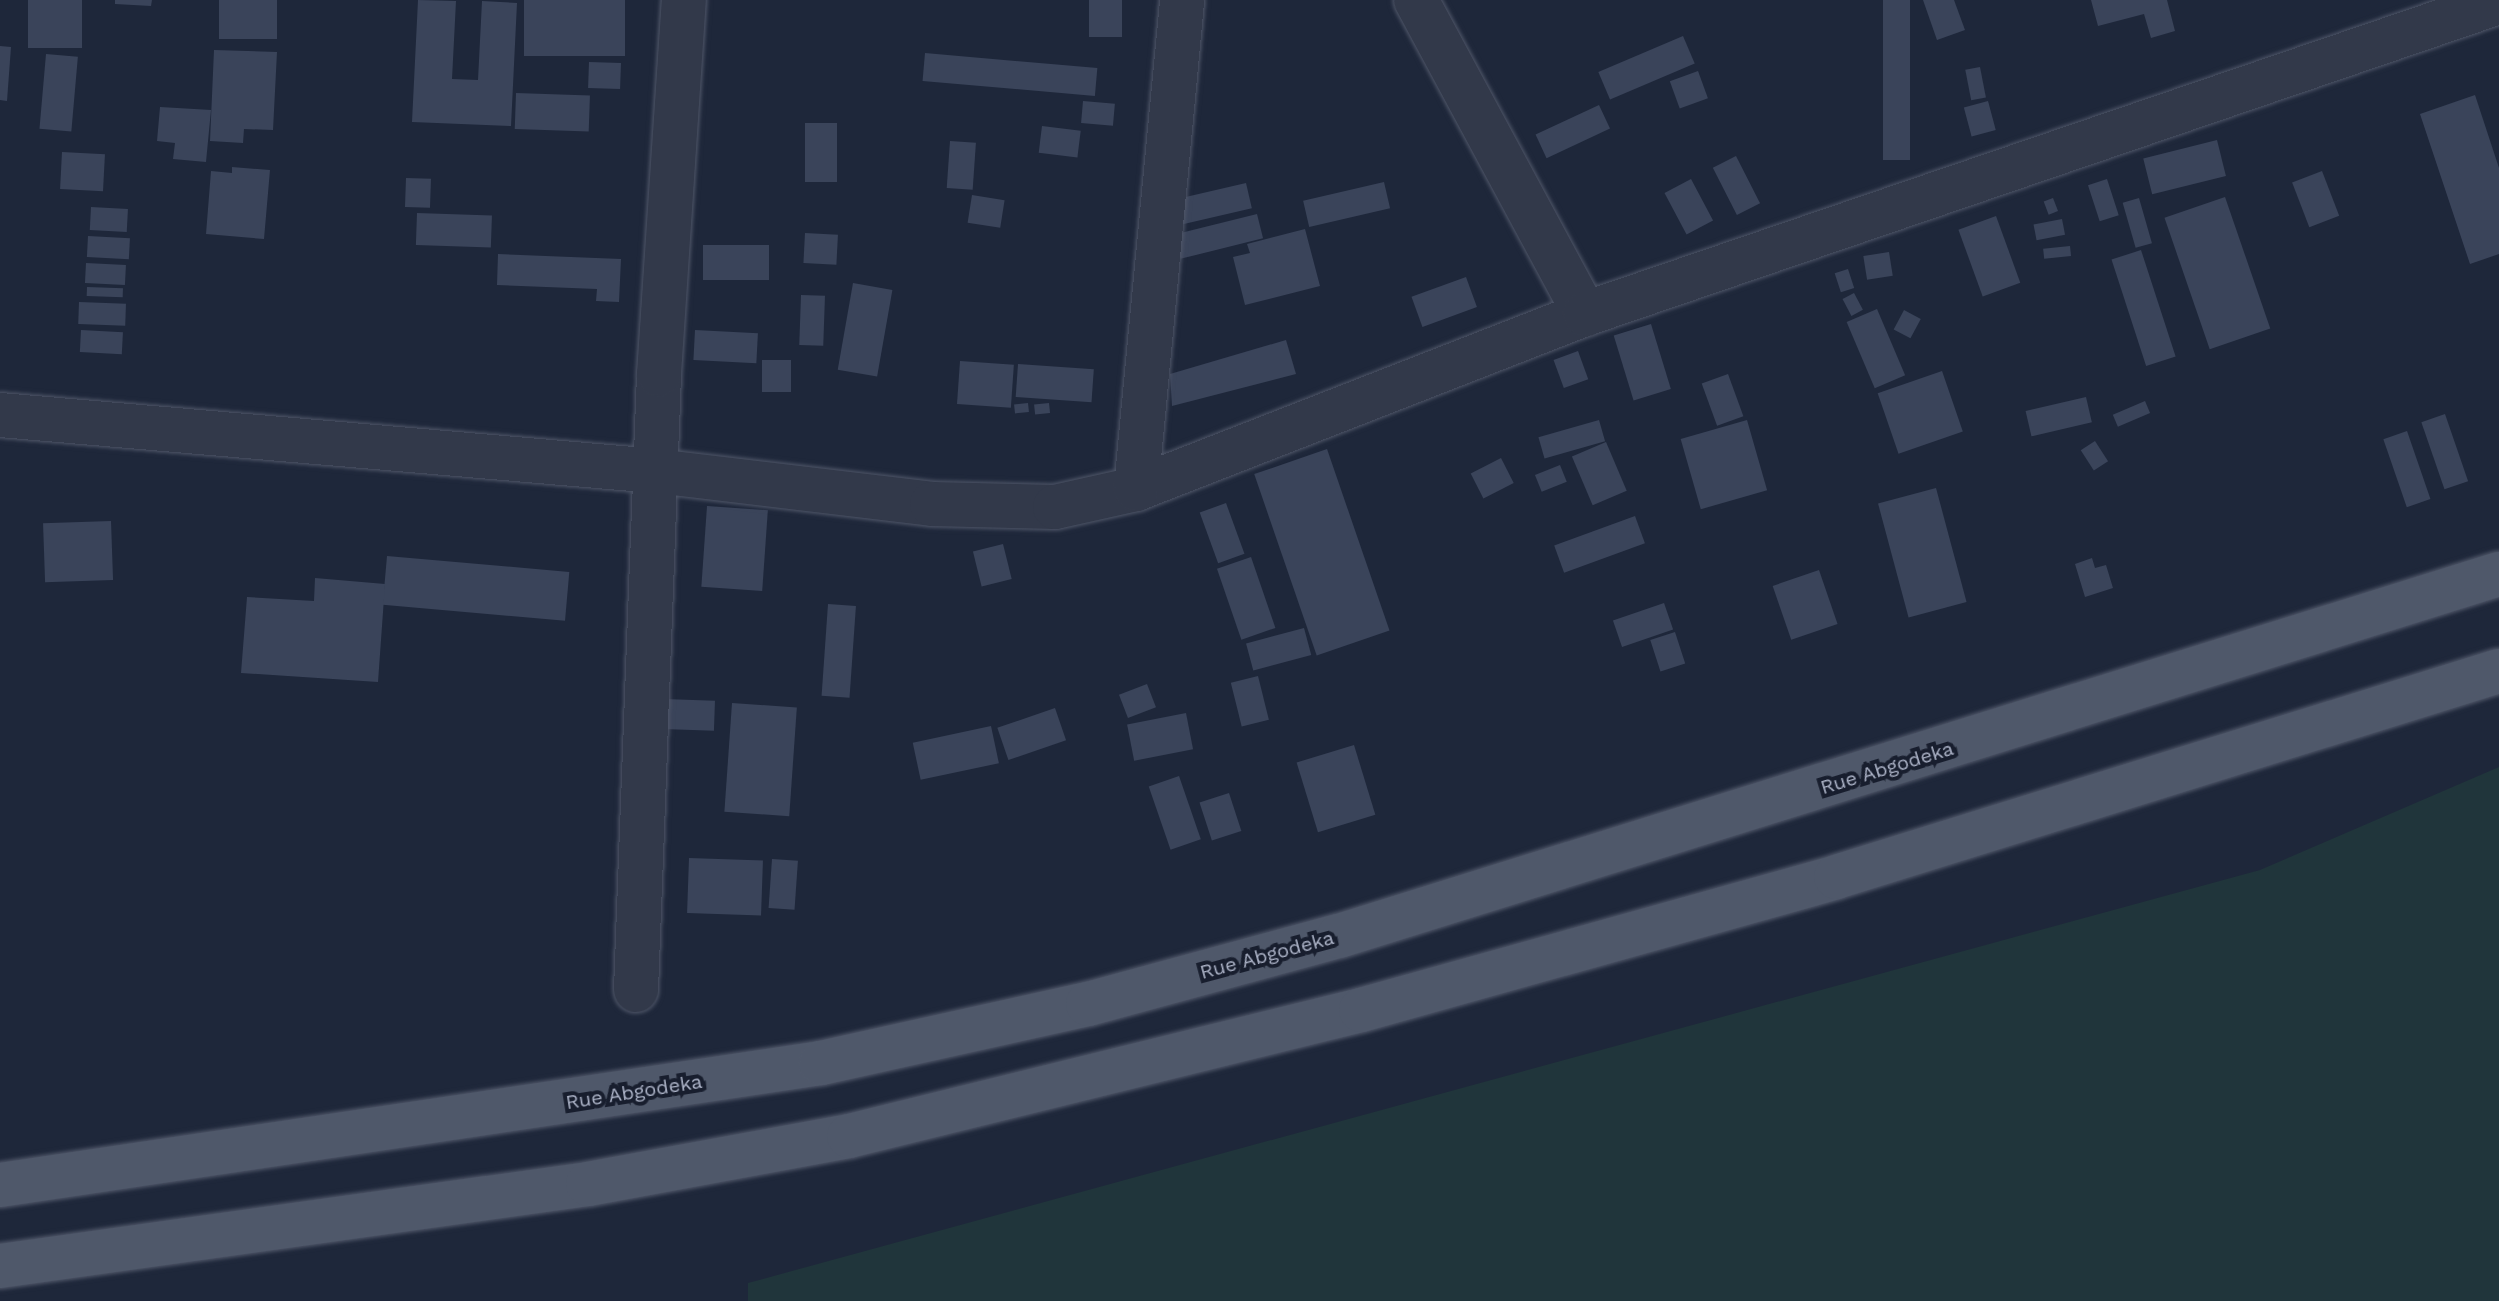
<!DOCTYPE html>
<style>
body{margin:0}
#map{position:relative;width:2499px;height:1301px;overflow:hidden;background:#1e273a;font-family:"Work Sans",sans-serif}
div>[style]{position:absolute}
.green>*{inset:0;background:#20353b}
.building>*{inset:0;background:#3a445a;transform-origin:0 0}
.roads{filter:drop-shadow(0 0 2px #4f5668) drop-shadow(0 0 2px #4f5668)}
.street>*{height:44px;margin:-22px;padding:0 22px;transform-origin:22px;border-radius:22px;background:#32394a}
.primary>*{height:44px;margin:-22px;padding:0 22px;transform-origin:22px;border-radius:22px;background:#4f586a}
span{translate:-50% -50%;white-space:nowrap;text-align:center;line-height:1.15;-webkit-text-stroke:8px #181e2e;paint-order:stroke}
.street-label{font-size:20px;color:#acb3c7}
</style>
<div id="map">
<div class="green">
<i style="clip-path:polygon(2499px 767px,2499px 1301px,748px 1301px,748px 1283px,2260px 870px)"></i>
</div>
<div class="building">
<i style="left:28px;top:0;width:54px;height:48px"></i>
<i style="clip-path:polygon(115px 0,152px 0,151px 6px,115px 4px)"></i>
<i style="left:219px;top:0;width:58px;height:39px"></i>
<i style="clip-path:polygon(418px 0,456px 1px,452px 79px,478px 80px,482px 1px,517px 3px,511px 126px,412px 122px)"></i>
<i style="left:524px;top:0;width:101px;height:56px"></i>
<i style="left:1089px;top:0;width:33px;height:37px"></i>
<i style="left:1883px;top:0;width:27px;height:160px"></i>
<i style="clip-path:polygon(1923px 0,1954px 0,1965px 30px,1937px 40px)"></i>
<i style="clip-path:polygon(2091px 0,2167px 0,2175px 31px,2151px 38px,2144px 14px,2098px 26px)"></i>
<i style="left:1683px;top:36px;width:30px;height:92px;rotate:67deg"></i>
<i style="clip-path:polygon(0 46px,11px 47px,7px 101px,0 100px)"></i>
<i style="clip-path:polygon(214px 50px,277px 52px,273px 130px,244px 129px,243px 143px,210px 141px)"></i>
<i style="left:925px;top:53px;width:173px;height:28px;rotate:5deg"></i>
<i style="left:46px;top:54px;width:32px;height:75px;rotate:5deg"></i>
<i style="left:589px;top:62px;width:32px;height:26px;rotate:2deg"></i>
<i style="left:1980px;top:67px;width:31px;height:15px;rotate:79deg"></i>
<i style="left:1698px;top:71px;width:29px;height:30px;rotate:70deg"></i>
<i style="left:516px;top:93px;width:74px;height:36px;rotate:2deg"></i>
<i style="clip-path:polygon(2475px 95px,2499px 168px,2499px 254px,2470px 264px,2420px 114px)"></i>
<i style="left:1083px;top:101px;width:32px;height:22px;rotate:5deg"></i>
<i style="left:1988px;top:101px;width:30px;height:25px;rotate:75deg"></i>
<i style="left:1599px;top:105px;width:26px;height:70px;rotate:65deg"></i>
<i style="clip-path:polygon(160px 107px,211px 110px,206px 162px,173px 159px,175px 143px,157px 141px)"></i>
<i style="left:805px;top:123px;width:32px;height:59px"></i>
<i style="left:1042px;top:126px;width:39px;height:27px;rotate:7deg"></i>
<i style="left:2217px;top:140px;width:37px;height:76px;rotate:76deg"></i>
<i style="left:950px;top:141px;width:26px;height:47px;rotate:4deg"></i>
<i style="left:62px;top:152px;width:43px;height:37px;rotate:3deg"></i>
<i style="left:1736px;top:156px;width:53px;height:26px;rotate:63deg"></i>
<i style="clip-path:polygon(232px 167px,270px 170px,264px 239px,206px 234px,211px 171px,232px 173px)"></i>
<i style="left:2322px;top:171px;width:48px;height:32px;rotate:69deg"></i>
<i style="left:406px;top:178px;width:25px;height:29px;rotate:2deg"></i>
<i style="left:1691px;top:179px;width:47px;height:30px;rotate:62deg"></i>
<i style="left:2107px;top:179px;width:38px;height:20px;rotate:72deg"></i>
<i style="left:1384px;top:182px;width:27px;height:83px;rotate:77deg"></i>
<i style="left:1246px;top:183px;width:26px;height:73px;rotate:77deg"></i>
<i style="left:972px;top:195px;width:33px;height:28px;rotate:9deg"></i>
<i style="left:2225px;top:197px;width:139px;height:64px;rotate:71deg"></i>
<i style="left:2053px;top:198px;width:14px;height:10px;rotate:69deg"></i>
<i style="left:2139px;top:198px;width:47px;height:17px;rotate:74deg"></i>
<i style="left:91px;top:207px;width:37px;height:23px;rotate:3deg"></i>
<i style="left:417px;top:213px;width:75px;height:32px;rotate:2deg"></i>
<i style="left:1257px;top:214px;width:25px;height:85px;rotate:76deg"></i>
<i style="left:1996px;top:216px;width:71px;height:40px;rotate:70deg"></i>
<i style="left:2062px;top:219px;width:16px;height:29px;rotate:79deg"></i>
<i style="clip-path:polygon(1305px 229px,1320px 286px,1245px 305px,1233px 257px,1250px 253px,1247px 244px)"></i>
<i style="left:805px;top:233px;width:33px;height:30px;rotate:3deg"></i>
<i style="left:88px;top:236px;width:42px;height:21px;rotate:3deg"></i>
<i style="left:703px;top:245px;width:66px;height:35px"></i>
<i style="left:2070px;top:246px;width:10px;height:27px;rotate:84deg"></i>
<i style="left:2141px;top:250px;width:112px;height:31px;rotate:72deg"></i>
<i style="left:1889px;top:252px;width:24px;height:26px;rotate:81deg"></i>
<i style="clip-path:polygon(498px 254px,621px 259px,619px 302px,596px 301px,597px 289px,497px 285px)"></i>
<i style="left:86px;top:263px;width:40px;height:20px;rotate:3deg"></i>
<i style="left:1848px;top:269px;width:20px;height:14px;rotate:72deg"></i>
<i style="left:1466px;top:277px;width:32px;height:58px;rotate:70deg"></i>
<i style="left:853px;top:283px;width:40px;height:88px;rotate:10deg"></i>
<i style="left:87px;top:287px;width:36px;height:9px;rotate:2deg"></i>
<i style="left:1854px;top:293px;width:19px;height:13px;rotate:62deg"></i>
<i style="left:801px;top:295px;width:24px;height:50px;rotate:2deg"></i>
<i style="left:79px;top:302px;width:47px;height:22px;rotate:2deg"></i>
<i style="left:1877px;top:309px;width:72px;height:33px;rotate:67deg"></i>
<i style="left:1904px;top:310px;width:19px;height:22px;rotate:28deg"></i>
<i style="left:1651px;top:324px;width:68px;height:39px;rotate:73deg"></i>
<i style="left:81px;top:330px;width:42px;height:22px;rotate:3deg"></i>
<i style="left:695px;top:330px;width:63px;height:30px;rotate:3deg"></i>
<i style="clip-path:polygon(1286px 340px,1296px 374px,1172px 406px,1170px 374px)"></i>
<i style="left:1578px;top:351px;width:30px;height:26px;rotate:70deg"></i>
<i style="left:762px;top:360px;width:29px;height:32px"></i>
<i style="left:960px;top:361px;width:54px;height:43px;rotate:4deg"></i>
<i style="left:1018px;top:364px;width:76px;height:33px;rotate:4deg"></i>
<i style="left:1942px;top:371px;width:64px;height:68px;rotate:71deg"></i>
<i style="left:1728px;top:374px;width:45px;height:28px;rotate:70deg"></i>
<i style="left:2086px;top:397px;width:26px;height:62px;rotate:77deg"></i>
<i style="left:2145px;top:401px;width:13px;height:35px;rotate:67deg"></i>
<i style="left:1028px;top:403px;width:9px;height:14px;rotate:84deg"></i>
<i style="left:1049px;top:403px;width:10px;height:15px;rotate:84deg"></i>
<i style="left:2445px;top:414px;width:71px;height:25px;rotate:71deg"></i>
<i style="left:1599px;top:420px;width:22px;height:63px;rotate:74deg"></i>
<i style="left:1747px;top:420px;width:73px;height:69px;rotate:74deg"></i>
<i style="left:2407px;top:431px;width:72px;height:25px;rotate:71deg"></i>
<i style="left:2095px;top:441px;width:24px;height:17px;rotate:57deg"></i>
<i style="left:1606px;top:442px;width:53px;height:37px;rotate:67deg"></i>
<i style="left:1327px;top:449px;width:192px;height:77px;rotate:71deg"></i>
<i style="left:1501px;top:458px;width:28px;height:34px;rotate:63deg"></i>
<i style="left:1560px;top:465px;width:18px;height:27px;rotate:68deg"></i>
<i style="left:1936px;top:488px;width:118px;height:60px;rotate:75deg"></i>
<i style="left:1226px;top:503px;width:54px;height:28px;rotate:70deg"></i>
<i style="left:707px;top:506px;width:61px;height:81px;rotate:4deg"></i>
<i style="left:1635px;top:516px;width:29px;height:86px;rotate:70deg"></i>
<i style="left:111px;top:521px;width:59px;height:68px;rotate:88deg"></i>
<i style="left:1003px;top:544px;width:36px;height:31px;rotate:76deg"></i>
<i style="left:387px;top:556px;width:183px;height:49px;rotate:5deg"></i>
<i style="left:1251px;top:557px;width:75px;height:36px;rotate:71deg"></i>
<i style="clip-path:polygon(2092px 558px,2095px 568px,2106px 565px,2113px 588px,2085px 597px,2075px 564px)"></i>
<i style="left:1819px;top:570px;width:57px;height:49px;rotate:71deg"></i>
<i style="clip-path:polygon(315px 578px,385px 584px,378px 682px,241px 673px,247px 597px,314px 601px)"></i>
<i style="left:1664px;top:603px;width:28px;height:54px;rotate:71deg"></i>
<i style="left:828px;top:604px;width:28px;height:92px;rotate:4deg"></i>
<i style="left:1304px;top:628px;width:28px;height:60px;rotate:75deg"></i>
<i style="left:1675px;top:632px;width:33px;height:26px;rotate:72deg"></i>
<i style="left:1258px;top:676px;width:45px;height:28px;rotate:76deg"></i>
<i style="left:1147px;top:684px;width:25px;height:30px;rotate:69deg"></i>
<i style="left:664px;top:699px;width:51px;height:30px;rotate:2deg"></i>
<i style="left:732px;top:703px;width:65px;height:109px;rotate:4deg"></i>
<i style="left:1055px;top:708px;width:34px;height:61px;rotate:71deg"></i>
<i style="left:1186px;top:713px;width:37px;height:60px;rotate:79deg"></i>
<i style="left:991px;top:726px;width:38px;height:80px;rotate:78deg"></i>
<i style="left:1354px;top:745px;width:73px;height:60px;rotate:73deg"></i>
<i style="left:1179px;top:776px;width:67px;height:32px;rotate:71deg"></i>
<i style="left:1229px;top:793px;width:40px;height:31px;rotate:72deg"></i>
<i style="left:689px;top:858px;width:74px;height:55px;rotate:2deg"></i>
<i style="left:772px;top:859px;width:26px;height:49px;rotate:4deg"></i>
</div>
<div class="roads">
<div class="street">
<i style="left:1416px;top:0;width:357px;rotate:61.7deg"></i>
<i style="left:0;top:415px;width:658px;rotate:4.88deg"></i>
<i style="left:656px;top:471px;width:278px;rotate:6.8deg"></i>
<i style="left:932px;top:504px;width:123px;rotate:1.4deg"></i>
<i style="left:1055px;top:507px;width:83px;rotate:-12.5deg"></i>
<i style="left:1136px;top:489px;width:482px;rotate:-21.3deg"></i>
<i style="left:1585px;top:314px;width:966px;rotate:-18.85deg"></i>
<i style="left:1136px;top:489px;width:491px;rotate:-84.6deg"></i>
<i style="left:636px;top:990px;width:616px;rotate:-87.86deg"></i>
<i style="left:659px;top:374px;width:375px;rotate:-86.2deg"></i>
</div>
<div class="primary">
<i style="left:0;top:1185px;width:830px;rotate:-8.45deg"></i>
<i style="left:821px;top:1063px;width:273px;rotate:-12.5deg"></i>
<i style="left:1088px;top:1004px;width:260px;rotate:-15.2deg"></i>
<i style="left:1339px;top:936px;width:1215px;rotate:-17.33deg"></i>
<i style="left:0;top:1266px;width:594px;rotate:-7.94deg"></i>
<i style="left:588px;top:1184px;width:265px;rotate:-10.4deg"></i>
<i style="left:849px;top:1136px;width:527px;rotate:-13.83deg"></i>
<i style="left:1361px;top:1010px;width:493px;rotate:-15.6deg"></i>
<i style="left:1836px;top:877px;width:694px;rotate:-17.26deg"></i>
</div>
</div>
<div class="street-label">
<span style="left:1887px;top:768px;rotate:-17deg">Rue Abgodeka</span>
<span style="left:1267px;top:955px;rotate:-15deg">Rue Abgodeka</span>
<span style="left:634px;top:1092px;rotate:-9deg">Rue Abgodeka</span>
</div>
</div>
